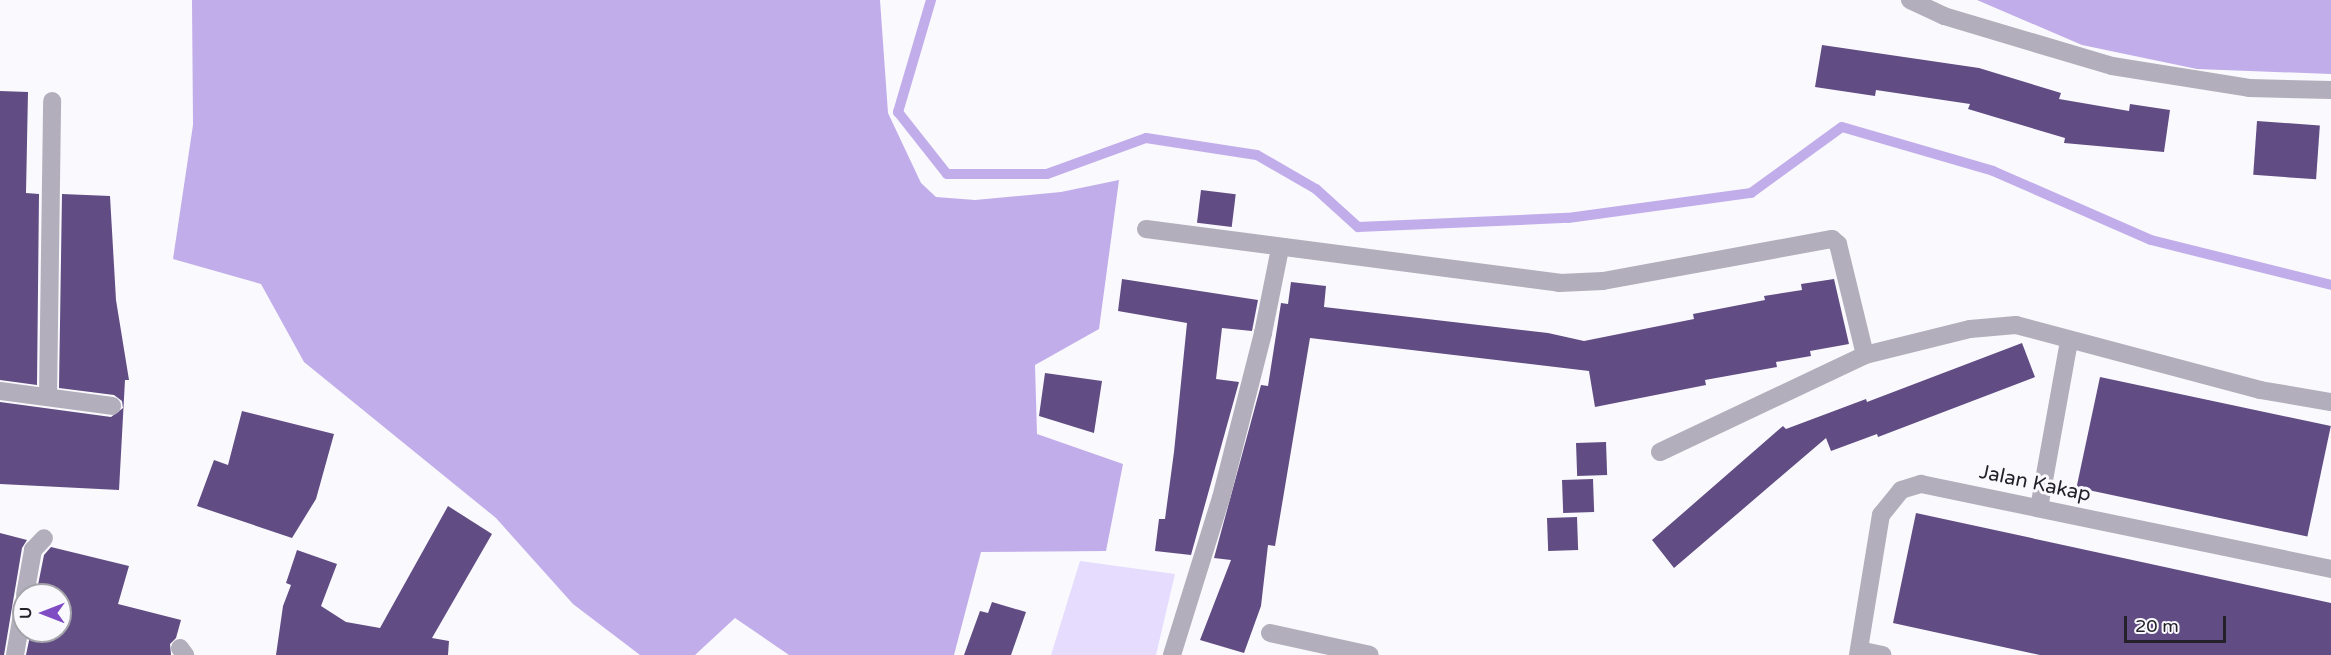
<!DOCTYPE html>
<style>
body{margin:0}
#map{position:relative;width:2331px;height:655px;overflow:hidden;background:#faf9fe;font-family:"Varela Round",sans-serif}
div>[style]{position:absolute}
.green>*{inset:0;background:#e6dcfd}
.forest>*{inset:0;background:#c1ade9}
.stream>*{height:10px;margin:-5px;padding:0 5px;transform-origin:5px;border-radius:5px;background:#c1adea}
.building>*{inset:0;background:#614d83;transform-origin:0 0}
.street>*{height:18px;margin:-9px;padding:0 9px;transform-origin:9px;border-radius:9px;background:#b2aebb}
span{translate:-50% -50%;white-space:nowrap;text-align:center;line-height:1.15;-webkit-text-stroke:6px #faf9fe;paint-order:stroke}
.street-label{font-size:20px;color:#24212b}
.north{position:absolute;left:12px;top:583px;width:60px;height:60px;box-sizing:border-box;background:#faf9fe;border:2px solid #a4a3aa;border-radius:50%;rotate:270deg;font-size:16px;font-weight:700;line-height:24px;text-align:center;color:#24212b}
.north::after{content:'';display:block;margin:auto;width:21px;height:27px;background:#7f4cc4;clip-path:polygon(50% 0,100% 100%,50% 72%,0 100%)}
.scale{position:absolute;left:2124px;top:616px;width:102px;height:27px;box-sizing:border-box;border:3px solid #24212b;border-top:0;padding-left:8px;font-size:18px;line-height:21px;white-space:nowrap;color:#24212b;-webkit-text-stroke:4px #faf9fe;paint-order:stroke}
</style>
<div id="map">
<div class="green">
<i style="clip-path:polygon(1080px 561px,1175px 574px,1156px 655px,1051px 655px)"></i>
</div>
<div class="forest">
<i style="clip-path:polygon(192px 0,880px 0,888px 113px,921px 183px,936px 197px,975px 200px,1061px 192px,1119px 180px,1099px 329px,1035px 365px,1037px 434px,1123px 464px,1106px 551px,981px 552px,954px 655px,789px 655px,735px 618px,695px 655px,640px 655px,573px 604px,496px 518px,304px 362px,261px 284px,173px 259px,193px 125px)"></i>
<i style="clip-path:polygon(1977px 0,2331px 0,2331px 74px,2197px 69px,2082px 45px)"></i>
</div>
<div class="stream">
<i style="left:931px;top:0;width:117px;rotate:106.4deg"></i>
<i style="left:898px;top:112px;width:79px;rotate:51.7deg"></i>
<i style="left:947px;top:174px;width:100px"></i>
<i style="left:1047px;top:174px;width:105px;rotate:-20deg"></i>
<i style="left:1146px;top:138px;width:112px;rotate:8.7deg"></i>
<i style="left:1257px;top:155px;width:68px;rotate:30deg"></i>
<i style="left:1316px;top:189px;width:57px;rotate:42.1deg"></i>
<i style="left:1358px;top:227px;width:210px;rotate:-2.5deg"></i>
<i style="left:1568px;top:218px;width:185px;rotate:-7.8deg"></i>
<i style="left:1751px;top:193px;width:112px;rotate:-36deg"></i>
<i style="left:1842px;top:127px;width:157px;rotate:16.2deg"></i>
<i style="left:1993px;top:171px;width:172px;rotate:23.6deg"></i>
<i style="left:2151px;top:240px;width:186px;rotate:14deg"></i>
</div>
<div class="building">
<i style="clip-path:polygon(1822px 45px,1979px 68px,2061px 93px,2059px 99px,2129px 111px,2130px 104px,2170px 110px,2164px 152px,2064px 143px,2065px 138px,1968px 109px,1970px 104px,1876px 90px,1875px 96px,1815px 87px)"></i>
<i style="clip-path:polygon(0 91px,28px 92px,26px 193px,39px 194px,37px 385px,0 380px)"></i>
<i style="left:2257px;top:121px;width:63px;height:54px;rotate:4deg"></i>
<i style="left:1201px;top:190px;width:35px;height:33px;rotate:7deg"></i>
<i style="clip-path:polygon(62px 194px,110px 196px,116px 300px,129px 380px,125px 380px,119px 490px,0 484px,0 402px,111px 417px,123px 408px,122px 401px,114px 395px,59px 388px)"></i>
<i style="clip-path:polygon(1122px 279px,1258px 300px,1252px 331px,1222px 328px,1216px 379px,1239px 382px,1191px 555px,1155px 551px,1159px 519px,1165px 519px,1174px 452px,1187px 323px,1118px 311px)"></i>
<i style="clip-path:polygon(1834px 279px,1849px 344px,1810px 351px,1811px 356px,1776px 362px,1777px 367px,1705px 380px,1706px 385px,1595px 407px,1589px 371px,1310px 338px,1275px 546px,1268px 545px,1261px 606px,1244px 653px,1200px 640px,1231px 560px,1214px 558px,1261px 385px,1268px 386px,1281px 303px,1288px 304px,1291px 282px,1326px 286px,1324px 307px,1548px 333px,1584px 341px,1694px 319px,1693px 314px,1765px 300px,1764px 296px,1802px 290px,1801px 284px)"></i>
<i style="clip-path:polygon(2022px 343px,2035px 377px,1878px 437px,1877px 434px,1831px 451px,1826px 438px,1674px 568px,1652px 540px,1783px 426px,1786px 429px,1866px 399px,1867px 402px)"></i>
<i style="clip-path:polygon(1045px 373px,1102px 381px,1094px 433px,1039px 416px)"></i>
<i style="left:2100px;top:377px;width:236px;height:113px;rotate:12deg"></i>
<i style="clip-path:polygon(242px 411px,334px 434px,316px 499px,292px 538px,197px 506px,214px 460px,228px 465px)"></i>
<i style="left:1606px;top:442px;width:33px;height:30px;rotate:88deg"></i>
<i style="left:1593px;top:479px;width:33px;height:31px;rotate:88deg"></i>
<i style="clip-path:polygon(448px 506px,492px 534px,432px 638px,449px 641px,448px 655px,276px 655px,283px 606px,291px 585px,286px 583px,297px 550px,337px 564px,321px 606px,346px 622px,380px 628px)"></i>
<i style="clip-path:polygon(1916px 513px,2331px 603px,2331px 655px,2040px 655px,1893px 623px)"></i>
<i style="left:1577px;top:517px;width:33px;height:30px;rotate:88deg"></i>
<i style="clip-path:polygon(0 533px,27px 540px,22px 548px,4px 655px,0 655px)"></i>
<i style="clip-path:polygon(51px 547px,129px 566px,118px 604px,181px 620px,176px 638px,170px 644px,171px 655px,26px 655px,31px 631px,60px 631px,60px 595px,36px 595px,44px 555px)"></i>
<i style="clip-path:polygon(992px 602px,1026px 612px,1011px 655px,964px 655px,980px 611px,988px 613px)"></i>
</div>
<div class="street">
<i style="left:1910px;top:0;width:38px;rotate:25deg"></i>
<i style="left:1944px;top:16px;width:175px;rotate:16.6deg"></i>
<i style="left:2112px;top:66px;width:139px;rotate:9.1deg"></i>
<i style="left:2249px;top:88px;width:82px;rotate:1.4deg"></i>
<i style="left:1146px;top:229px;width:417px;rotate:7.4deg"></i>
<i style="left:1559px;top:283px;width:44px;rotate:-2.6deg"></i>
<i style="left:1603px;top:281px;width:233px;rotate:-10.4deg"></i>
<i style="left:1832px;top:239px;width:8px;rotate:40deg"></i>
<i style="left:1838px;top:244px;width:114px;rotate:76.3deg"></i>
<i style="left:0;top:391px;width:113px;rotate:7.6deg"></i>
<i style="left:48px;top:397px;width:296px;rotate:-89.2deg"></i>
<i style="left:1660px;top:452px;width:227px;rotate:-25.3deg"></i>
<i style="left:1865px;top:355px;width:108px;rotate:-13.9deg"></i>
<i style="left:1970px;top:329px;width:46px;rotate:-5deg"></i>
<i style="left:2016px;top:325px;width:253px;rotate:14.9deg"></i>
<i style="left:2260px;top:390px;width:72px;rotate:9.6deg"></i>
<i style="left:2039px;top:508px;width:169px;rotate:-79.8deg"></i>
<i style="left:25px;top:595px;width:46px;rotate:-79.9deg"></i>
<i style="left:33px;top:550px;width:16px;rotate:-47deg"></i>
<i style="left:1270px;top:633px;width:102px;rotate:12.4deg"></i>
<i style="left:180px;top:648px;width:9px;rotate:54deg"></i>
<i style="left:1859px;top:650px;width:24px;rotate:12deg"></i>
<i style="left:15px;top:655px;width:53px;rotate:-80.2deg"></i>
<i style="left:1172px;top:655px;width:164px;rotate:-72.7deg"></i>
<i style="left:1221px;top:498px;width:170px;rotate:-75.7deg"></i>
<i style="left:1263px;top:333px;width:86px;rotate:-78.6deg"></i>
<i style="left:1858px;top:655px;width:142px;rotate:-80.7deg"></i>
<i style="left:1881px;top:515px;width:32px;rotate:-51deg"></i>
<i style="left:1901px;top:490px;width:21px;rotate:-17deg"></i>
<i style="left:1921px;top:484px;width:419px;rotate:11.7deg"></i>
</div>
<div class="street-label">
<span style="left:2035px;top:484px;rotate:12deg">Jalan Kakap</span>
</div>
<div class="north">U</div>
<div class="scale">20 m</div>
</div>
